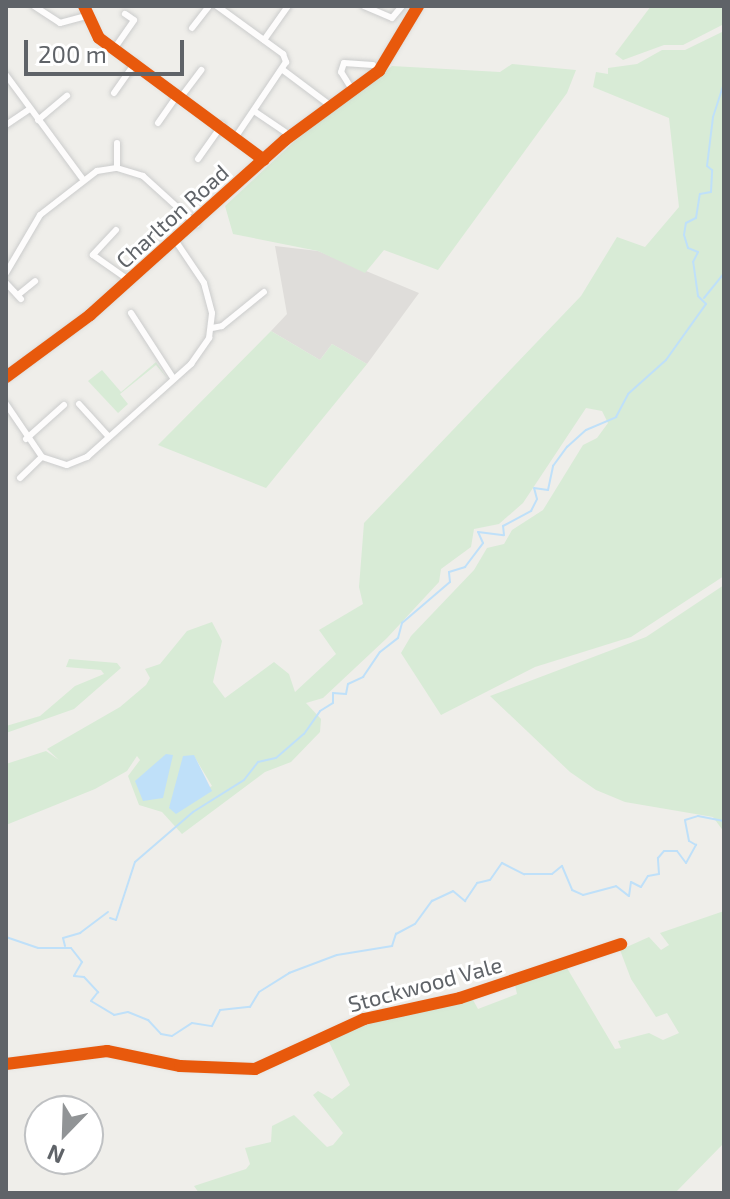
<!DOCTYPE html>
<style>
body{margin:0}
#map{position:relative;width:730px;height:1199px;overflow:hidden;background:#efeeea;font-family:"Exo 2",sans-serif}
div>[style]{position:absolute}
.industrial>*{inset:0;background:#dfddda}
.green>*{inset:0;background:#d8ebd6}
.water>*{inset:0;background:#bfe0f9}
.stream>*{height:2px;margin:-1px;padding:0 1px;transform-origin:1px;border-radius:1px;background:#bfe0f9}
.roads{filter:drop-shadow(0 0 2px #cbcccc) drop-shadow(0 0 2px #cbcccc)}
.street>*{height:6px;margin:-3px;padding:0 3px;transform-origin:3px;border-radius:3px;background:#fdfcfc}
.secondary>*{height:8px;margin:-4px;padding:0 4px;transform-origin:4px;border-radius:4px;background:#fdfcfc}
.cycleway>*{height:12px;margin:-6px;padding:0 6px;transform-origin:6px;border-radius:6px;background:#e8590c}
span{translate:-50% -50%;white-space:nowrap;text-align:center;line-height:1.15;-webkit-text-stroke:6px #fff;paint-order:stroke}
.street-label{font-size:22px;color:#5f6368}
.frame{position:absolute;inset:0;border:8px solid #5f6368;pointer-events:none}
.north{position:absolute;left:24px;top:1095px;width:80px;height:80px;box-sizing:border-box;background:#fff;border:2px solid #bfc1c3;border-radius:50%;rotate:203deg;font-size:22px;font-weight:700;line-height:32px;text-align:center;color:#5f6368}
.north::after{content:'';display:block;margin:auto;width:28px;height:36px;background:#919496;clip-path:polygon(50% 0,100% 100%,50% 72%,0 100%)}
.scale{position:absolute;left:24px;top:40px;width:160px;height:36px;box-sizing:border-box;border:4px solid #5f6368;border-top:0;padding-left:10px;font-size:24px;line-height:28px;white-space:nowrap;color:#5f6368;-webkit-text-stroke:6px #fff;paint-order:stroke}
</style>
<div id="map">
<div class="industrial">
<i style="clip-path:polygon(275px 246px,318px 251px,419px 293px,367px 364px,332px 344px,320px 360px,271px 331px,287px 314px)"></i>
</div>
<div class="green">
<i style="clip-path:polygon(651px 6px,724px 6px,724px 24px,683px 45px,664px 45px,623px 60px,615px 54px)"></i>
<i style="clip-path:polygon(evenodd,724px 31px,724px 576px,631px 637px,535px 667px,441px 715px,401px 653px,411px 636px,474px 570px,487px 548px,504px 544px,512px 530px,543px 510px,583px 445px,597px 438px,608px 423px,602px 411px,586px 408px,523px 503px,499px 524px,474px 529px,471px 547px,441px 569px,439px 582px,387px 638px,323px 698px,306px 703px,321px 719px,320px 732px,291px 762px,265px 772px,182px 834px,162px 812px,139px 805px,128px 776px,140px 760px,137px 756px,127px 771px,95px 789px,6px 825px,6px 764px,46px 751px,59px 760px,47px 749px,120px 707px,146px 685px,150px 678px,145px 669px,160px 664px,187px 631px,212px 622px,222px 641px,213px 682px,225px 698px,274px 662px,289px 674px,295px 692px,336px 654px,319px 630px,363px 604px,359px 587px,364px 523px,581px 296px,617px 237px,645px 247px,679px 207px,669px 118px,593px 87px,596px 72px,608px 74px,608px 68px,637px 64px,662px 50px,685px 50px,724px 31px,194px 756px,212px 786px,169px 808px,194px 756px)"></i>
<i style="clip-path:polygon(512px 64px,576px 70px,567px 93px,438px 270px,384px 250px,365px 273px,318px 251px,233px 234px,225px 206px,297px 139px,392px 66px,500px 72px)"></i>
<i style="clip-path:polygon(271px 331px,320px 360px,332px 344px,367px 364px,266px 488px,158px 445px)"></i>
<i style="clip-path:polygon(156px 362px,167px 378px,156px 365px,120px 394px,128px 404px,118px 413px,88px 381px,102px 370px,121px 392px)"></i>
<i style="clip-path:polygon(724px 585px,724px 832px,713px 817px,625px 802px,596px 790px,570px 772px,490px 696px,646px 637px)"></i>
<i style="clip-path:polygon(69px 659px,117px 663px,121px 668px,74px 709px,6px 733px,6px 726px,40px 716px,75px 686px,104px 674px,101px 670px,66px 667px)"></i>
<i style="clip-path:polygon(724px 911px,724px 1143px,675px 1193px,199px 1193px,194px 1186px,246px 1169px,250px 1164px,245px 1148px,271px 1142px,272px 1126px,294px 1115px,327px 1147px,333px 1145px,343px 1133px,313px 1095px,318px 1091px,332px 1099px,350px 1085px,328px 1040px,382px 1016px,472px 998px,478px 1009px,517px 994px,515px 985px,567px 968px,615px 1049px,621px 1048px,618px 1041px,649px 1033px,663px 1040px,679px 1033px,667px 1013px,656px 1017px,631px 979px,620px 950px,649px 937px,661px 950px,669px 945px,660px 933px)"></i>
</div>
<div class="water">
<i style="clip-path:polygon(166px 754px,173px 755px,163px 798px,143px 801px,135px 781px)"></i>
<i style="clip-path:polygon(194px 755px,212px 791px,176px 814px,169px 808px,183px 756px)"></i>
</div>
<div class="stream">
<i style="left:724px;top:33px;width:14px;rotate:90deg"></i>
<i style="left:704px;top:298px;width:32px;rotate:-51deg"></i>
<i style="left:110px;top:918px;width:6px;rotate:18deg"></i>
<i style="left:116px;top:920px;width:61px;rotate:-71.9deg"></i>
<i style="left:135px;top:862px;width:77px;rotate:-40.8deg"></i>
<i style="left:193px;top:812px;width:60px;rotate:-32.1deg"></i>
<i style="left:244px;top:780px;width:23px;rotate:-52deg"></i>
<i style="left:258px;top:762px;width:18px;rotate:-13deg"></i>
<i style="left:276px;top:758px;width:37px;rotate:-41deg"></i>
<i style="left:304px;top:734px;width:28px;rotate:-55deg"></i>
<i style="left:320px;top:711px;width:15px;rotate:-32deg"></i>
<i style="left:333px;top:703px;width:10px;rotate:-90deg"></i>
<i style="left:333px;top:693px;width:13px;rotate:4deg"></i>
<i style="left:346px;top:694px;width:10px;rotate:-79deg"></i>
<i style="left:348px;top:684px;width:17px;rotate:-25deg"></i>
<i style="left:363px;top:677px;width:30px;rotate:-56deg"></i>
<i style="left:380px;top:652px;width:23px;rotate:-38deg"></i>
<i style="left:398px;top:638px;width:16px;rotate:-75deg"></i>
<i style="left:402px;top:623px;width:63px;rotate:-40.5deg"></i>
<i style="left:450px;top:582px;width:10px;rotate:-96deg"></i>
<i style="left:449px;top:572px;width:17px;rotate:-17deg"></i>
<i style="left:465px;top:567px;width:30px;rotate:-53deg"></i>
<i style="left:483px;top:543px;width:12px;rotate:-114deg"></i>
<i style="left:478px;top:532px;width:26px;rotate:7deg"></i>
<i style="left:504px;top:535px;width:9px;rotate:-96deg"></i>
<i style="left:503px;top:526px;width:32px;rotate:-28deg"></i>
<i style="left:531px;top:511px;width:13px;rotate:-63deg"></i>
<i style="left:537px;top:499px;width:11px;rotate:-105deg"></i>
<i style="left:534px;top:488px;width:14px;rotate:8deg"></i>
<i style="left:548px;top:490px;width:25px;rotate:-78deg"></i>
<i style="left:553px;top:466px;width:24px;rotate:-54deg"></i>
<i style="left:567px;top:447px;width:25px;rotate:-42deg"></i>
<i style="left:586px;top:430px;width:33px;rotate:-23deg"></i>
<i style="left:616px;top:417px;width:26px;rotate:-62deg"></i>
<i style="left:628px;top:394px;width:51px;rotate:-41.8deg"></i>
<i style="left:666px;top:360px;width:69px;rotate:-54.5deg"></i>
<i style="left:706px;top:304px;width:11px;rotate:-135deg"></i>
<i style="left:698px;top:296px;width:34px;rotate:-98deg"></i>
<i style="left:693px;top:262px;width:11px;rotate:-63deg"></i>
<i style="left:698px;top:252px;width:11px;rotate:-158deg"></i>
<i style="left:688px;top:248px;width:14px;rotate:-107deg"></i>
<i style="left:684px;top:235px;width:12px;rotate:-81deg"></i>
<i style="left:686px;top:223px;width:11px;rotate:-27deg"></i>
<i style="left:696px;top:218px;width:24px;rotate:-81deg"></i>
<i style="left:700px;top:194px;width:11px;rotate:-10deg"></i>
<i style="left:711px;top:192px;width:22px;rotate:-87deg"></i>
<i style="left:712px;top:170px;width:6px;rotate:-141deg"></i>
<i style="left:707px;top:166px;width:49px;rotate:-83deg"></i>
<i style="left:713px;top:117px;width:35px;rotate:-72deg"></i>
<i style="left:6px;top:937px;width:34px;rotate:19deg"></i>
<i style="left:38px;top:948px;width:33px"></i>
<i style="left:71px;top:948px;width:18px;rotate:52deg"></i>
<i style="left:82px;top:962px;width:16px;rotate:120deg"></i>
<i style="left:74px;top:976px;width:10px;rotate:6deg"></i>
<i style="left:84px;top:977px;width:21px;rotate:47deg"></i>
<i style="left:98px;top:992px;width:11px;rotate:128deg"></i>
<i style="left:91px;top:1001px;width:27px;rotate:31deg"></i>
<i style="left:114px;top:1015px;width:14px;rotate:-12deg"></i>
<i style="left:128px;top:1012px;width:22px;rotate:22deg"></i>
<i style="left:148px;top:1020px;width:19px;rotate:47deg"></i>
<i style="left:161px;top:1034px;width:11px;rotate:10deg"></i>
<i style="left:172px;top:1036px;width:24px;rotate:-33deg"></i>
<i style="left:192px;top:1023px;width:20px;rotate:9deg"></i>
<i style="left:212px;top:1026px;width:18px;rotate:-63deg"></i>
<i style="left:220px;top:1010px;width:30px;rotate:-6deg"></i>
<i style="left:250px;top:1007px;width:17px;rotate:-59deg"></i>
<i style="left:259px;top:992px;width:36px;rotate:-32deg"></i>
<i style="left:289px;top:973px;width:51px;rotate:-20.6deg"></i>
<i style="left:337px;top:955px;width:56px;rotate:-9.3deg"></i>
<i style="left:392px;top:946px;width:13px;rotate:-72deg"></i>
<i style="left:396px;top:934px;width:21px;rotate:-28deg"></i>
<i style="left:415px;top:924px;width:29px;rotate:-54deg"></i>
<i style="left:432px;top:901px;width:23px;rotate:-25deg"></i>
<i style="left:453px;top:891px;width:16px;rotate:40deg"></i>
<i style="left:465px;top:901px;width:22px;rotate:-56deg"></i>
<i style="left:477px;top:883px;width:13px;rotate:-13deg"></i>
<i style="left:490px;top:880px;width:21px;rotate:-55deg"></i>
<i style="left:502px;top:863px;width:25px;rotate:27deg"></i>
<i style="left:524px;top:874px;width:28px"></i>
<i style="left:552px;top:874px;width:13px;rotate:-39deg"></i>
<i style="left:562px;top:866px;width:26px;rotate:67deg"></i>
<i style="left:572px;top:890px;width:12px;rotate:24deg"></i>
<i style="left:583px;top:895px;width:34px;rotate:-15deg"></i>
<i style="left:616px;top:886px;width:16px;rotate:38deg"></i>
<i style="left:629px;top:896px;width:14px;rotate:-82deg"></i>
<i style="left:631px;top:882px;width:11px;rotate:27deg"></i>
<i style="left:641px;top:887px;width:13px;rotate:-58deg"></i>
<i style="left:648px;top:876px;width:11px;rotate:-10deg"></i>
<i style="left:659px;top:874px;width:16px;rotate:-94deg"></i>
<i style="left:658px;top:858px;width:9px;rotate:-49deg"></i>
<i style="left:664px;top:851px;width:13px"></i>
<i style="left:677px;top:851px;width:15px;rotate:53deg"></i>
<i style="left:686px;top:863px;width:21px;rotate:-61deg"></i>
<i style="left:696px;top:845px;width:8px;rotate:-150deg"></i>
<i style="left:689px;top:841px;width:21px;rotate:-101deg"></i>
<i style="left:685px;top:820px;width:14px;rotate:-17deg"></i>
<i style="left:698px;top:816px;width:26px;rotate:11deg"></i>
<i style="left:65px;top:946px;width:8px;rotate:-104deg"></i>
<i style="left:63px;top:938px;width:18px;rotate:-16deg"></i>
<i style="left:80px;top:933px;width:35px;rotate:-37deg"></i>
</div>
<div class="roads">
<div class="street">
<i style="left:34px;top:6px;width:31px;rotate:33deg"></i>
<i style="left:60px;top:23px;width:27px;rotate:-15deg"></i>
<i style="left:84px;top:6px;width:35px;rotate:65deg"></i>
<i style="left:99px;top:38px;width:205px;rotate:36.5deg"></i>
<i style="left:217px;top:6px;width:82px;rotate:36deg"></i>
<i style="left:283px;top:54px;width:9px;rotate:69deg"></i>
<i style="left:286px;top:62px;width:88px;rotate:123.9deg"></i>
<i style="left:364px;top:6px;width:30px;rotate:23deg"></i>
<i style="left:392px;top:18px;width:16px;rotate:-50deg"></i>
<i style="left:192px;top:28px;width:28px;rotate:-52deg"></i>
<i style="left:264px;top:40px;width:42px;rotate:-54.8deg"></i>
<i style="left:114px;top:49px;width:35px;rotate:-55deg"></i>
<i style="left:134px;top:20px;width:11px;rotate:-146deg"></i>
<i style="left:283px;top:70px;width:55px;rotate:36.9deg"></i>
<i style="left:6px;top:75px;width:128px;rotate:53.6deg"></i>
<i style="left:353px;top:91px;width:22px;rotate:-122deg"></i>
<i style="left:341px;top:72px;width:9px;rotate:-72deg"></i>
<i style="left:344px;top:63px;width:29px;rotate:4deg"></i>
<i style="left:114px;top:93px;width:37px;rotate:-55deg"></i>
<i style="left:181px;top:97px;width:34px;rotate:-53deg"></i>
<i style="left:254px;top:111px;width:37px;rotate:34deg"></i>
<i style="left:38px;top:120px;width:38px;rotate:-40deg"></i>
<i style="left:158px;top:123px;width:35px;rotate:-55deg"></i>
<i style="left:6px;top:125px;width:29px;rotate:-34deg"></i>
<i style="left:198px;top:159px;width:42px;rotate:-54.8deg"></i>
<i style="left:117px;top:168px;width:25px;rotate:-90deg"></i>
<i style="left:116px;top:230px;width:34px;rotate:133deg"></i>
<i style="left:93px;top:255px;width:45px;rotate:35.1deg"></i>
<i style="left:6px;top:273px;width:67px;rotate:-59.6deg"></i>
<i style="left:40px;top:215px;width:72px;rotate:-37.7deg"></i>
<i style="left:97px;top:171px;width:20px;rotate:-9deg"></i>
<i style="left:117px;top:168px;width:27px;rotate:17deg"></i>
<i style="left:143px;top:176px;width:72px;rotate:42.2deg"></i>
<i style="left:6px;top:283px;width:22px;rotate:47deg"></i>
<i style="left:18px;top:295px;width:22px;rotate:-39deg"></i>
<i style="left:131px;top:313px;width:77px;rotate:57.1deg"></i>
<i style="left:212px;top:328px;width:10px;rotate:-11deg"></i>
<i style="left:222px;top:326px;width:54px;rotate:-39deg"></i>
<i style="left:6px;top:404px;width:64px;rotate:55.8deg"></i>
<i style="left:42px;top:457px;width:26px;rotate:18deg"></i>
<i style="left:67px;top:465px;width:22px;rotate:-22deg"></i>
<i style="left:87px;top:457px;width:140px;rotate:-41.8deg"></i>
<i style="left:191px;top:364px;width:32px;rotate:-55deg"></i>
<i style="left:209px;top:338px;width:25px;rotate:-83deg"></i>
<i style="left:212px;top:313px;width:31px;rotate:-105deg"></i>
<i style="left:204px;top:283px;width:52px;rotate:-124deg"></i>
<i style="left:79px;top:404px;width:43px;rotate:47.8deg"></i>
<i style="left:26px;top:439px;width:51px;rotate:-41.8deg"></i>
<i style="left:20px;top:478px;width:30px;rotate:-44deg"></i>
<i style="left:6px;top:1064px;width:102px;rotate:-7.3deg"></i>
<i style="left:107px;top:1051px;width:75px;rotate:11.6deg"></i>
<i style="left:180px;top:1066px;width:75px;rotate:2.3deg"></i>
<i style="left:255px;top:1069px;width:120px;rotate:-24.6deg"></i>
<i style="left:364px;top:1019px;width:98px;rotate:-12.3deg"></i>
<i style="left:460px;top:998px;width:170px;rotate:-18.5deg"></i>
</div>
<div class="secondary">
<i style="left:6px;top:377px;width:104px;rotate:-36.4deg"></i>
<i style="left:90px;top:315px;width:262px;rotate:-41.9deg"></i>
<i style="left:285px;top:140px;width:117px;rotate:-36.3deg"></i>
<i style="left:379px;top:71px;width:76px;rotate:-59deg"></i>
</div>
</div>
<div class="cycleway">
<i style="left:84px;top:6px;width:35px;rotate:65deg"></i>
<i style="left:99px;top:38px;width:205px;rotate:36.5deg"></i>
<i style="left:6px;top:377px;width:104px;rotate:-36.4deg"></i>
<i style="left:90px;top:315px;width:262px;rotate:-41.9deg"></i>
<i style="left:285px;top:140px;width:117px;rotate:-36.3deg"></i>
<i style="left:379px;top:71px;width:76px;rotate:-59deg"></i>
<i style="left:6px;top:1064px;width:102px;rotate:-7.3deg"></i>
<i style="left:107px;top:1051px;width:75px;rotate:11.6deg"></i>
<i style="left:180px;top:1066px;width:75px;rotate:2.3deg"></i>
<i style="left:255px;top:1069px;width:120px;rotate:-24.6deg"></i>
<i style="left:364px;top:1019px;width:98px;rotate:-12.3deg"></i>
<i style="left:460px;top:998px;width:170px;rotate:-18.5deg"></i>
</div>
<div class="street-label">
<span style="left:172px;top:216px;rotate:-42deg">Charlton Road</span>
<span style="left:425px;top:984px;rotate:-15deg">Stockwood Vale</span>
</div>
<div class="frame"></div>
<div class="north">N</div>
<div class="scale">200 m</div>
</div>
